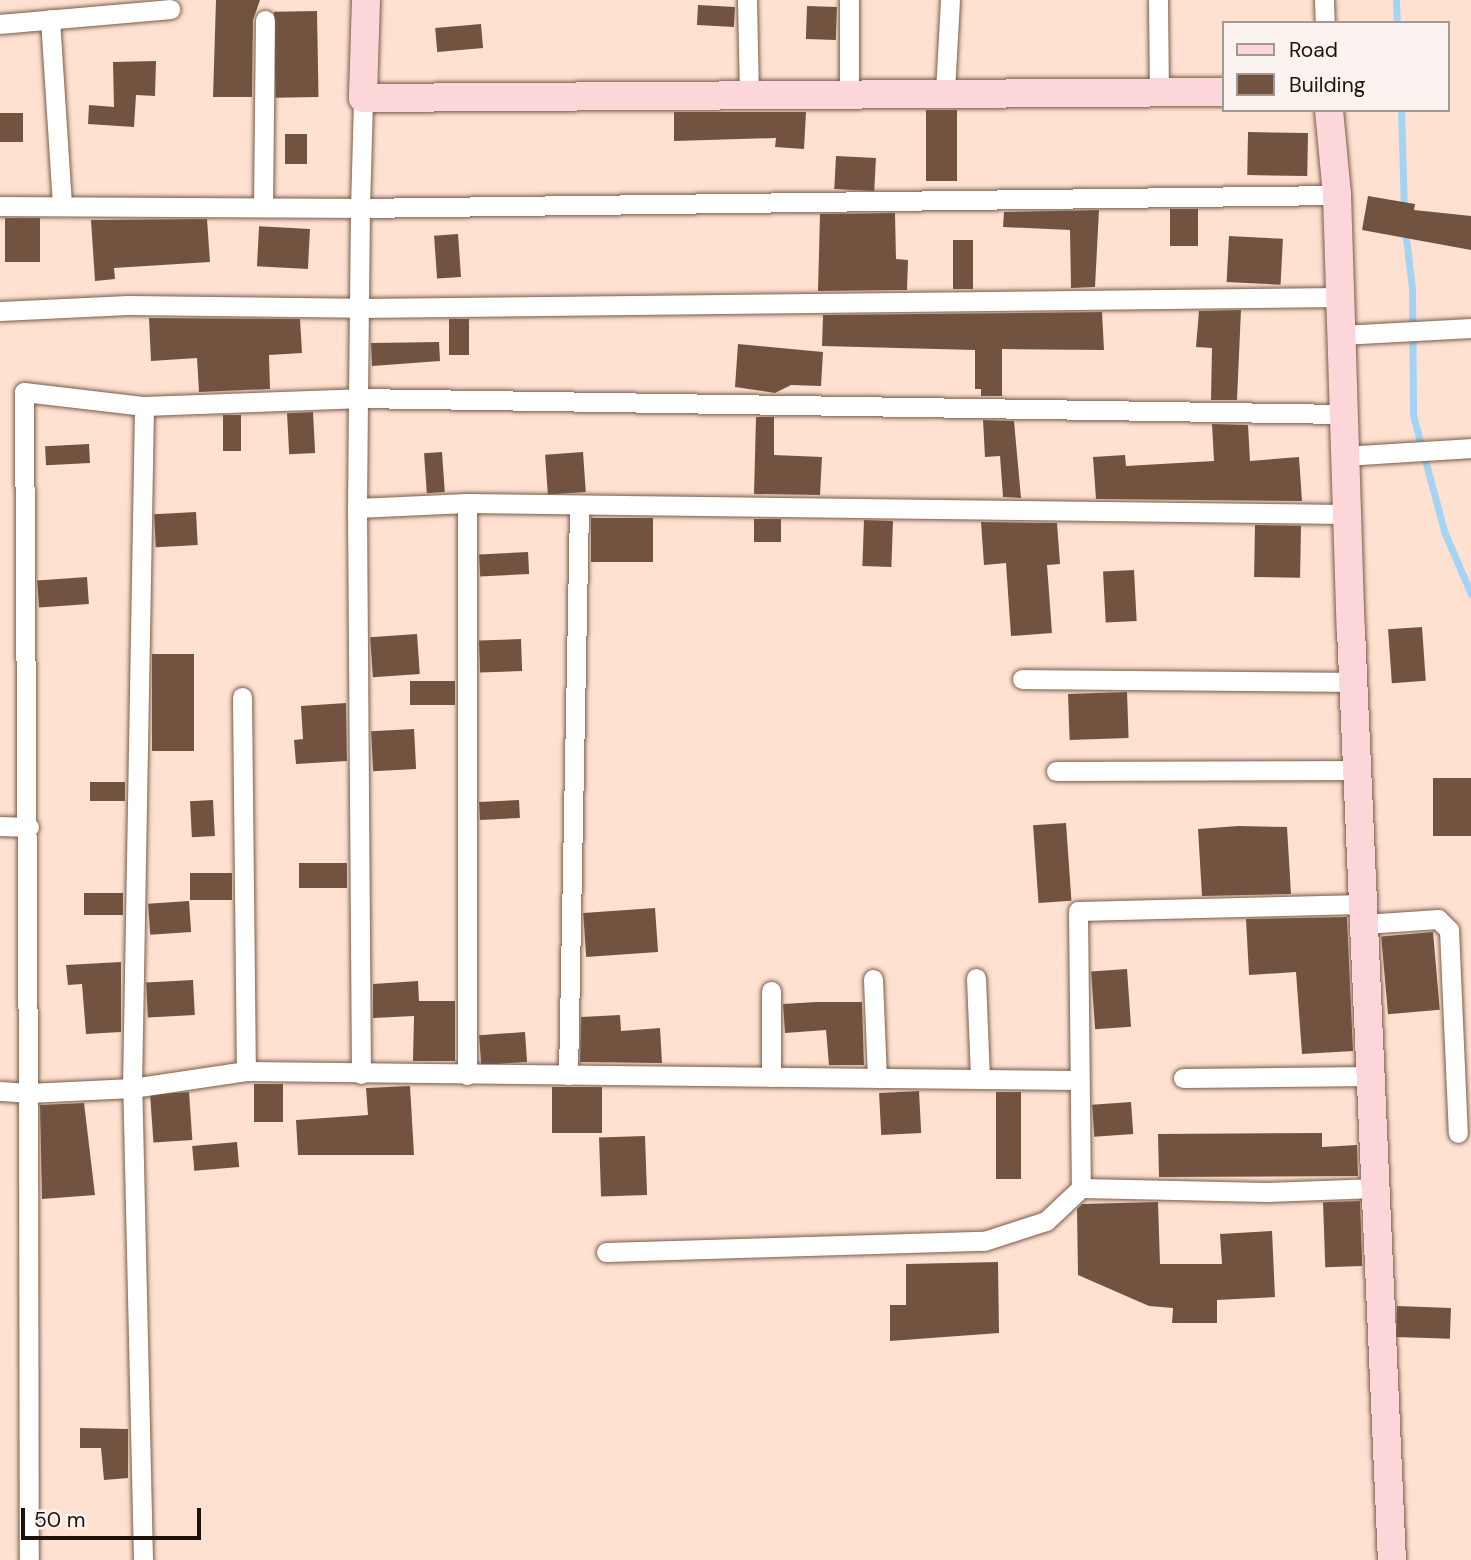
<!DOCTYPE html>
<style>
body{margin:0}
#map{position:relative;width:1471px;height:1560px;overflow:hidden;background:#fee1d0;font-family:"DM Sans",sans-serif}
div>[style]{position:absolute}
.stream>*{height:7px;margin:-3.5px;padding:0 3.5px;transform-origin:3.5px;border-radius:3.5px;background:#a5d3f4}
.building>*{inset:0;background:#715340;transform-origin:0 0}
.roads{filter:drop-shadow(0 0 2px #7a5b49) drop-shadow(0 0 2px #7a5b49)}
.street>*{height:19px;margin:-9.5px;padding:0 9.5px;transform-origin:9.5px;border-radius:9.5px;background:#fff}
.secondary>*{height:28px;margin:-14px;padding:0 14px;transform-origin:14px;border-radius:14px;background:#fdd6d9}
span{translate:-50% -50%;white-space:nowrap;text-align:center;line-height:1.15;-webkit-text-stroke:7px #fbf3ef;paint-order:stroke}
.legend{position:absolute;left:1222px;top:21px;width:228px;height:91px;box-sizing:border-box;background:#fbf3ef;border:2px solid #a29993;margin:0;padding:9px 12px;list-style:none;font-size:21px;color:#1d1109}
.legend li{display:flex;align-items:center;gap:14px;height:35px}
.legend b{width:35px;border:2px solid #a29993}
.scale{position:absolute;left:21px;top:1508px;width:180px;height:32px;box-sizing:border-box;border:4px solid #1d1109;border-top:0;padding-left:9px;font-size:21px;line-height:24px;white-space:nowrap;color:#1d1109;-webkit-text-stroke:5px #fbf3ef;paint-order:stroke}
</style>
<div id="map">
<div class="stream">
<i style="left:1396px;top:0;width:23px;rotate:88deg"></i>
<i style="left:1401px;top:110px;width:102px;rotate:88.3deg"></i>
<i style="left:1405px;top:230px;width:59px;rotate:83.2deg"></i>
<i style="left:1412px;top:289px;width:126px;rotate:89.5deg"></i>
<i style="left:1413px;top:415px;width:120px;rotate:75deg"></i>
<i style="left:1444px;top:531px;width:69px;rotate:66.8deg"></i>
</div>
<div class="building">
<i style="clip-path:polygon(216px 0,260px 0,253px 20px,252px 97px,213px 97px)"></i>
<i style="left:698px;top:5px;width:37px;height:20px;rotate:3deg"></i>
<i style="left:807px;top:6px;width:30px;height:33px;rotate:2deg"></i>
<i style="left:317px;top:11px;width:86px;height:43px;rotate:89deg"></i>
<i style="left:481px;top:24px;width:24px;height:46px;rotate:85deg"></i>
<i style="clip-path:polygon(156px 61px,155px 96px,136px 95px,134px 127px,88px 124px,89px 105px,114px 107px,113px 62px)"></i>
<i style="left:957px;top:110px;width:71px;height:31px;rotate:90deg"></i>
<i style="clip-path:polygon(674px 112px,806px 112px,804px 149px,775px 147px,776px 138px,674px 141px)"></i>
<i style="left:0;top:113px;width:23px;height:29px"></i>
<i style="left:1248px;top:132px;width:60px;height:43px;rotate:1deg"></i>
<i style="left:285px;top:134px;width:22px;height:30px"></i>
<i style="left:836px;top:156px;width:40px;height:33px;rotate:3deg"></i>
<i style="clip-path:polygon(1368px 196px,1415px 204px,1414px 210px,1471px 216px,1471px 250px,1362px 230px)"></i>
<i style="left:1170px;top:209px;width:28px;height:37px"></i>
<i style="clip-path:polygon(1099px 210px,1095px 287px,1071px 288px,1070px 230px,1003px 227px,1004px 212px)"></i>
<i style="clip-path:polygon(895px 213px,896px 259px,908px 260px,907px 290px,818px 291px,820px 214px)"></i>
<i style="left:5px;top:218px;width:35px;height:44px"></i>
<i style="clip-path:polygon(207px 219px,210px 262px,114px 268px,115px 279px,95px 281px,91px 220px)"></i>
<i style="left:310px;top:229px;width:40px;height:51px;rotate:93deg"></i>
<i style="left:458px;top:234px;width:43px;height:24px;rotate:86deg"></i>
<i style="left:1229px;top:236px;width:54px;height:46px;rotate:3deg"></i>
<i style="left:953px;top:240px;width:20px;height:49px"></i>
<i style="clip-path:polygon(1241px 310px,1237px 400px,1211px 400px,1212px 348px,1196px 347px,1199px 311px)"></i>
<i style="clip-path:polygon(1102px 312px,1104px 350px,1002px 349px,1002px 396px,981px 396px,981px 389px,975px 389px,975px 350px,822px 346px,823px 315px)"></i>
<i style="clip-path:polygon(149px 318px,300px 319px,302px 353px,269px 355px,270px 389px,199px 392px,197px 358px,151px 361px)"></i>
<i style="left:449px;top:319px;width:20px;height:36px"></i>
<i style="clip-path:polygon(439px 342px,440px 361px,372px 366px,371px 343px)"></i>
<i style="clip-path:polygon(738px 344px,823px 352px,821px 386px,791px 385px,775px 393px,735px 387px)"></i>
<i style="left:313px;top:412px;width:41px;height:26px;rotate:87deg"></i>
<i style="left:223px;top:415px;width:18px;height:36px"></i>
<i style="clip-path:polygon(756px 417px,774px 417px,774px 455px,822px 457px,820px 495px,754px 494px)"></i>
<i style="clip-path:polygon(983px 420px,1014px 421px,1021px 498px,1003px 497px,1000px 456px,985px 457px)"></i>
<i style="clip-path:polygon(1212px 424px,1248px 425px,1250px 461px,1299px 457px,1302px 501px,1096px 499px,1093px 457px,1125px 455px,1126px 466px,1214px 461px)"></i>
<i style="left:89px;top:444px;width:19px;height:44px;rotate:87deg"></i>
<i style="left:442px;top:452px;width:40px;height:18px;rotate:86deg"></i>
<i style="left:583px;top:452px;width:40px;height:38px;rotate:86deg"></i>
<i style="left:196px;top:512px;width:33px;height:42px;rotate:87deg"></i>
<i style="left:591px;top:518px;width:62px;height:44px"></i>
<i style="left:754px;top:519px;width:27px;height:23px"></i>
<i style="left:864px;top:520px;width:29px;height:46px;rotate:2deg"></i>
<i style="clip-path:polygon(981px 522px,1057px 523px,1060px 564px,1047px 565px,1052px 633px,1011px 636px,1006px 563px,984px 565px)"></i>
<i style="left:1255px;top:525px;width:46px;height:52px;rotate:1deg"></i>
<i style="left:528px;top:552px;width:22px;height:49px;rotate:87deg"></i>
<i style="left:1134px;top:570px;width:51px;height:31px;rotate:87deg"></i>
<i style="left:87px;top:577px;width:27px;height:50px;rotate:86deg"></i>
<i style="left:1422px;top:627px;width:54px;height:34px;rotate:86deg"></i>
<i style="left:417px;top:634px;width:40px;height:47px;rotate:86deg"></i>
<i style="left:521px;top:639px;width:32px;height:42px;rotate:88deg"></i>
<i style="left:194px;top:654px;width:97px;height:42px;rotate:90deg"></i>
<i style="left:455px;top:681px;width:24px;height:45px;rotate:90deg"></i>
<i style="left:1127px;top:692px;width:46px;height:59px;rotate:88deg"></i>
<i style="clip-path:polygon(346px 703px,347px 761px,296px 764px,294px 740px,303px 739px,301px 706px)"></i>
<i style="left:414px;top:729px;width:40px;height:43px;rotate:87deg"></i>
<i style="left:1471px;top:778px;width:58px;height:38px;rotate:90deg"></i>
<i style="left:125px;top:782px;width:19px;height:35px;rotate:90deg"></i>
<i style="left:213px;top:800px;width:36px;height:23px;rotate:87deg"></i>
<i style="left:519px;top:800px;width:18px;height:40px;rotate:87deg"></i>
<i style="left:1066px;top:823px;width:78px;height:33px;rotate:86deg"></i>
<i style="clip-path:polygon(1238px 826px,1287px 827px,1291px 894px,1202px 896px,1198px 829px)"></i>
<i style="left:347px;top:863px;width:25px;height:48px;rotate:90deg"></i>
<i style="left:232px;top:873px;width:27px;height:42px;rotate:90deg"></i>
<i style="left:123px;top:893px;width:22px;height:39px;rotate:90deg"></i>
<i style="left:189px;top:901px;width:31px;height:41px;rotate:86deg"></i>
<i style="left:655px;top:908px;width:44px;height:72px;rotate:86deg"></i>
<i style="clip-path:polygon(1347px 917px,1353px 1051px,1302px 1054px,1296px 972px,1249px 975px,1246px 919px)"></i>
<i style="left:1433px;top:932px;width:78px;height:52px;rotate:85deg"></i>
<i style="clip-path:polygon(121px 962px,121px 1032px,86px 1034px,82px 984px,68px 985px,66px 965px)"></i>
<i style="left:1127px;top:969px;width:58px;height:36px;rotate:86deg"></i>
<i style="left:193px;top:980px;width:35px;height:47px;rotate:87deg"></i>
<i style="clip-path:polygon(418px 981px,419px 1001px,455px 1001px,455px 1061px,413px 1061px,414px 1016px,373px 1018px,373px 984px)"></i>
<i style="clip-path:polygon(817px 1002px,862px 1002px,864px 1065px,829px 1065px,826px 1030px,785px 1033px,783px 1004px)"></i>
<i style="clip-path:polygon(620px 1015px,621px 1031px,660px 1028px,662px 1063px,580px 1062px,581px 1017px)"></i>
<i style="left:525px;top:1032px;width:30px;height:46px;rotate:86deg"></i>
<i style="left:254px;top:1084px;width:29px;height:38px"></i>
<i style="clip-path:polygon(410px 1086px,414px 1155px,298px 1155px,296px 1120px,368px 1115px,366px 1088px)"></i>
<i style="left:552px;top:1087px;width:50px;height:46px"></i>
<i style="left:919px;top:1091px;width:42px;height:40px;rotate:87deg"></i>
<i style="left:189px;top:1092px;width:48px;height:39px;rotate:86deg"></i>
<i style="left:996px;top:1092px;width:25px;height:87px"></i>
<i style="left:1131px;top:1102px;width:32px;height:39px;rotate:86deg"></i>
<i style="clip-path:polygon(84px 1103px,95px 1195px,42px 1199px,40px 1105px)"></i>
<i style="clip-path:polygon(1322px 1133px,1322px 1147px,1357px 1145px,1358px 1176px,1159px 1177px,1158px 1134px)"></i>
<i style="left:645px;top:1136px;width:59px;height:46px;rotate:88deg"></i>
<i style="left:237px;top:1142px;width:25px;height:45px;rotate:85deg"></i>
<i style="left:1360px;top:1201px;width:65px;height:37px;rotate:88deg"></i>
<i style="clip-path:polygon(1158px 1202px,1160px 1264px,1222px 1264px,1220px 1234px,1272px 1231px,1275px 1297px,1217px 1300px,1217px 1323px,1172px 1323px,1173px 1308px,1149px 1306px,1078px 1275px,1077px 1209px,1082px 1204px)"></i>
<i style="clip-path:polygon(998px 1262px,999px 1333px,890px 1341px,890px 1305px,906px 1305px,906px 1264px)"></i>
<i style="left:1397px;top:1306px;width:54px;height:31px;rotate:2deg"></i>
<i style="clip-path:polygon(80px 1428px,128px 1429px,128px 1478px,104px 1480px,101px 1448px,80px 1448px)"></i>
</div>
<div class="roads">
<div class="street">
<i style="left:747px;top:0;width:94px;rotate:88.8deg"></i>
<i style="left:1158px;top:0;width:90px;rotate:89.4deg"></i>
<i style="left:1324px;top:0;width:23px;rotate:88deg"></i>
<i style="left:50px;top:19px;width:187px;rotate:86.3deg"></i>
<i style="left:0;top:24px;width:171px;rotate:-5deg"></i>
<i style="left:945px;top:92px;width:92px;rotate:-86.9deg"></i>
<i style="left:849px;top:93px;width:93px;rotate:-90deg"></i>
<i style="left:1337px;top:195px;width:977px;rotate:179.24deg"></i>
<i style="left:360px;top:208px;width:190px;rotate:90.6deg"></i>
<i style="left:358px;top:398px;width:987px;rotate:0.93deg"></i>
<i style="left:0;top:206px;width:360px;rotate:0.3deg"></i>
<i style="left:360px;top:208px;width:110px;rotate:-88.4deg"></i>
<i style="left:263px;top:207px;width:187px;rotate:-89.4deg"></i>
<i style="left:0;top:311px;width:128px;rotate:-2.7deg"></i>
<i style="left:128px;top:305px;width:230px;rotate:0.7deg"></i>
<i style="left:358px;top:308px;width:982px;rotate:-0.64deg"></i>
<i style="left:1341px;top:335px;width:130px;rotate:-3.1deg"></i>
<i style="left:1345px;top:456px;width:126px;rotate:-3.6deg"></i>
<i style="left:357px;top:508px;width:566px;rotate:89.6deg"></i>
<i style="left:1022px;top:679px;width:331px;rotate:0.5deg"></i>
<i style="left:242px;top:697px;width:374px;rotate:89.4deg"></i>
<i style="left:1056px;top:771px;width:301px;rotate:-0.2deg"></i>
<i style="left:0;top:826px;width:29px;rotate:2deg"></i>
<i style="left:1363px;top:904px;width:285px;rotate:178.6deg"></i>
<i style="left:1078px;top:911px;width:277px;rotate:89.4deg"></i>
<i style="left:1081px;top:1188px;width:186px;rotate:1.2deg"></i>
<i style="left:1267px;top:1192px;width:109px;rotate:-2.1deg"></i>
<i style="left:1364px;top:924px;width:74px;rotate:-3.9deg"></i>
<i style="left:1438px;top:919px;width:16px;rotate:45deg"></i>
<i style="left:1449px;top:930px;width:203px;rotate:87.5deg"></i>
<i style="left:976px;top:978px;width:101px;rotate:87.7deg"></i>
<i style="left:873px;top:979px;width:99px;rotate:87.7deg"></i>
<i style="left:771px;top:991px;width:86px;rotate:90deg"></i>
<i style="left:467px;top:1075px;width:572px;rotate:-90deg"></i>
<i style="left:568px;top:1075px;width:570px;rotate:-88.89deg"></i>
<i style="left:1183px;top:1078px;width:188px;rotate:-0.6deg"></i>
<i style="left:1076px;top:1080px;width:830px;rotate:-179.38deg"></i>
<i style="left:246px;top:1071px;width:115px;rotate:171.5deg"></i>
<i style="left:132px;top:1088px;width:104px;rotate:177.2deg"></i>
<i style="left:28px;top:1093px;width:701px;rotate:-90.33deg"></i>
<i style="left:24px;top:392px;width:121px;rotate:6.7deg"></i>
<i style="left:144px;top:406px;width:214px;rotate:-2.1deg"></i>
<i style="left:358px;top:398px;width:110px;rotate:90.5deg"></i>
<i style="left:357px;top:508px;width:110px;rotate:-2.6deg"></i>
<i style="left:467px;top:503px;width:880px;rotate:0.72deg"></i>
<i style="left:0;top:1091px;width:28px;rotate:4deg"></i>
<i style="left:28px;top:1093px;width:467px;rotate:89.9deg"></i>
<i style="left:606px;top:1252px;width:378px;rotate:-1.7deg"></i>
<i style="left:984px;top:1241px;width:65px;rotate:-17.9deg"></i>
<i style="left:1046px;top:1221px;width:48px;rotate:-43.3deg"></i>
<i style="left:143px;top:1560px;width:472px;rotate:-91.3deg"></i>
<i style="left:132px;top:1088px;width:682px;rotate:-88.99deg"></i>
</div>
<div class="secondary">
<i style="left:366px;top:0;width:98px;rotate:91.8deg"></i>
<i style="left:363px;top:98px;width:861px;rotate:-0.4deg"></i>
<i style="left:1329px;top:110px;width:85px;rotate:84.6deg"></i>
<i style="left:1337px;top:195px;width:435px;rotate:88.2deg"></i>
<i style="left:1351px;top:630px;width:931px;rotate:87.48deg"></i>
</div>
</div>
<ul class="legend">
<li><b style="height:9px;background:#fdd6d9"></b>Road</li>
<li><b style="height:19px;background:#715340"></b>Building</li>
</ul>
<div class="scale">50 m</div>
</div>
